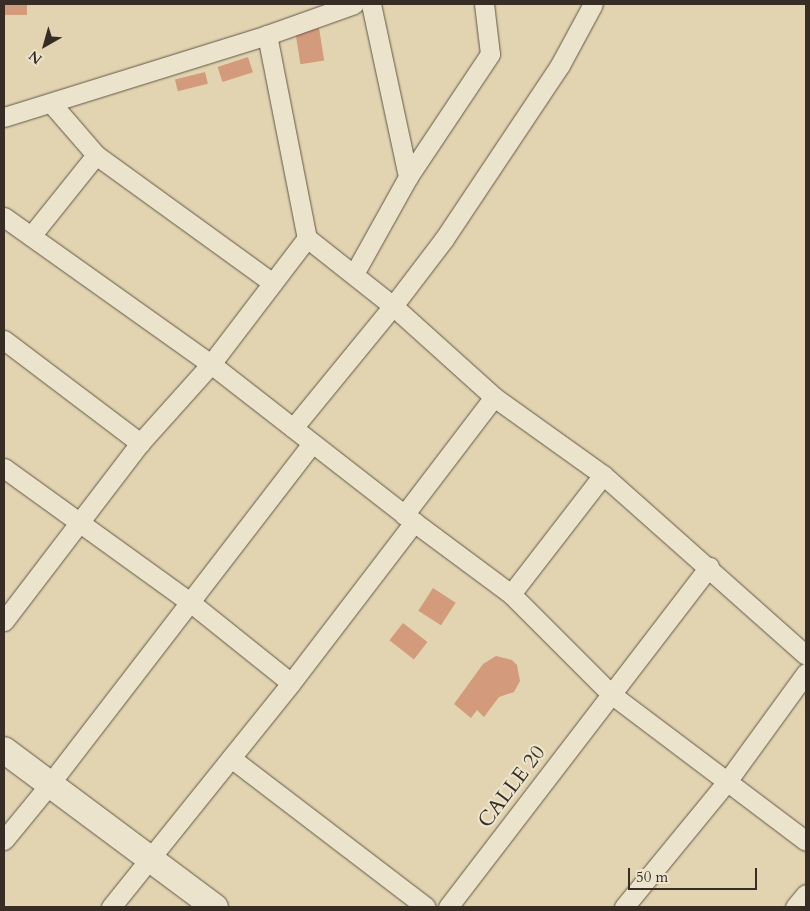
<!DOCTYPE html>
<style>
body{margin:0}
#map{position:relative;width:810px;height:911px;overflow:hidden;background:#e2d4b0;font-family:Cardo,serif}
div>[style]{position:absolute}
.building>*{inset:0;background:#d39a7c;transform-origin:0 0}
.roads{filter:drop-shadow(0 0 1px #625748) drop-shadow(0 0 1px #625748)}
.street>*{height:19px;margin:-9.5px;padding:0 9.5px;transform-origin:9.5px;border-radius:9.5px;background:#ece3cc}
.secondary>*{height:26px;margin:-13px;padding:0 13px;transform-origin:13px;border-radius:13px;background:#ece3cc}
span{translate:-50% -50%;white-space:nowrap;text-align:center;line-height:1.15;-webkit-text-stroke:4.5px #ece3cc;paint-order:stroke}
.street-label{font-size:21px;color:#372d25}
.frame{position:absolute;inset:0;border:5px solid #372d25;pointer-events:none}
.north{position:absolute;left:20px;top:20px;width:50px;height:50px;-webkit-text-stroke:4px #ece3cc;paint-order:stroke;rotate:218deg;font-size:14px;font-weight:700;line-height:20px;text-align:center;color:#372d25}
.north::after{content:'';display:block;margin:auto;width:18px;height:22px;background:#372d25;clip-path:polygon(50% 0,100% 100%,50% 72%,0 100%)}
.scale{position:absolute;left:628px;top:868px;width:129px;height:22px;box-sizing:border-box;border:2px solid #372d25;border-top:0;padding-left:6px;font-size:15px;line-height:18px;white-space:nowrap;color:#372d25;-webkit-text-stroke:4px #ece3cc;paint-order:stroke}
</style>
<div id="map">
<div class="building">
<i style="left:4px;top:4px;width:23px;height:11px"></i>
<i style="left:319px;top:28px;width:33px;height:24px;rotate:81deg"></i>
<i style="left:248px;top:57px;width:16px;height:32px;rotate:72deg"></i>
<i style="left:205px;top:72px;width:12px;height:31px;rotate:76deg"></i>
<i style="left:433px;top:588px;width:27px;height:27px;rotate:33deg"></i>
<i style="left:403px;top:623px;width:31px;height:22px;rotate:38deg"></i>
<i style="clip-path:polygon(496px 656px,512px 660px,517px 665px,520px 681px,514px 692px,499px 697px,484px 717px,477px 710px,471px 718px,454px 704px,483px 664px)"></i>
</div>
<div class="roads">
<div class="street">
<i style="left:371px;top:4px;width:177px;rotate:77.9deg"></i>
<i style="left:267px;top:35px;width:207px;rotate:78.9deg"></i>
<i style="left:307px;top:238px;width:110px;rotate:38.3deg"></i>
<i style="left:393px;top:306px;width:136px;rotate:42deg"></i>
<i style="left:494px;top:397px;width:134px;rotate:35.6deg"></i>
<i style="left:603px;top:475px;width:271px;rotate:41.6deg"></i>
<i style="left:51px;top:103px;width:69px;rotate:49.1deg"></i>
<i style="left:96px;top:155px;width:218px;rotate:35.9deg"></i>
<i style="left:4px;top:117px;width:275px;rotate:-17.3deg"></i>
<i style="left:267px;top:35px;width:92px;rotate:-19.6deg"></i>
<i style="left:4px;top:217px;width:254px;rotate:35.4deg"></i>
<i style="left:211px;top:364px;width:257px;rotate:37.9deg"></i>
<i style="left:414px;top:522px;width:121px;rotate:36.6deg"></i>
<i style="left:511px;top:594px;width:141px;rotate:45deg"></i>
<i style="left:611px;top:694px;width:244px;rotate:37deg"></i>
<i style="left:31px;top:236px;width:104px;rotate:-51.3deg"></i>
<i style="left:354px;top:274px;width:111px;rotate:-60.9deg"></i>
<i style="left:408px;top:177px;width:148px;rotate:-56.3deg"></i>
<i style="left:490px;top:54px;width:50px;rotate:-96.8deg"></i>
<i style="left:4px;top:340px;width:171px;rotate:37.1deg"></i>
<i style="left:293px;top:428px;width:158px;rotate:-50.7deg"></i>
<i style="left:393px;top:306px;width:84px;rotate:-52.7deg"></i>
<i style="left:444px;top:239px;width:209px;rotate:-56.3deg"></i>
<i style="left:560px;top:65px;width:69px;rotate:-61.6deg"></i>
<i style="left:4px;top:468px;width:229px;rotate:35.8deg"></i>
<i style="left:190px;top:602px;width:129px;rotate:38.7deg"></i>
<i style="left:404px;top:515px;width:148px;rotate:-52.7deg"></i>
<i style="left:511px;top:594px;width:150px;rotate:-52.3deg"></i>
<i style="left:4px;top:621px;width:224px;rotate:-52.6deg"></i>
<i style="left:140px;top:443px;width:106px;rotate:-48.1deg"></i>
<i style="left:211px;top:364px;width:158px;rotate:-52.7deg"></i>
<i style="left:231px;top:758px;width:245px;rotate:37.4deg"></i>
<i style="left:4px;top:840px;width:71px;rotate:-50.7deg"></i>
<i style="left:49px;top:785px;width:431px;rotate:-52.4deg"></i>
<i style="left:111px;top:907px;width:287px;rotate:-51.2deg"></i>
<i style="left:291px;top:683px;width:203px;rotate:-52.6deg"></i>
<i style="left:448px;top:907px;width:429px;rotate:-52.5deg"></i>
<i style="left:624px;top:907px;width:161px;rotate:-50.6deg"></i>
<i style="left:726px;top:783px;width:136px;rotate:-54deg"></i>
<i style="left:795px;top:907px;width:17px;rotate:-50deg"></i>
</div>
<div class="secondary">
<i style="left:4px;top:750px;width:263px;rotate:36.7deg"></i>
</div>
</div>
<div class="street-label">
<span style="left:512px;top:787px;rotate:-53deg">CALLE 20</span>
</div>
<div class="frame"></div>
<div class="north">N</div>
<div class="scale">50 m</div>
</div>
